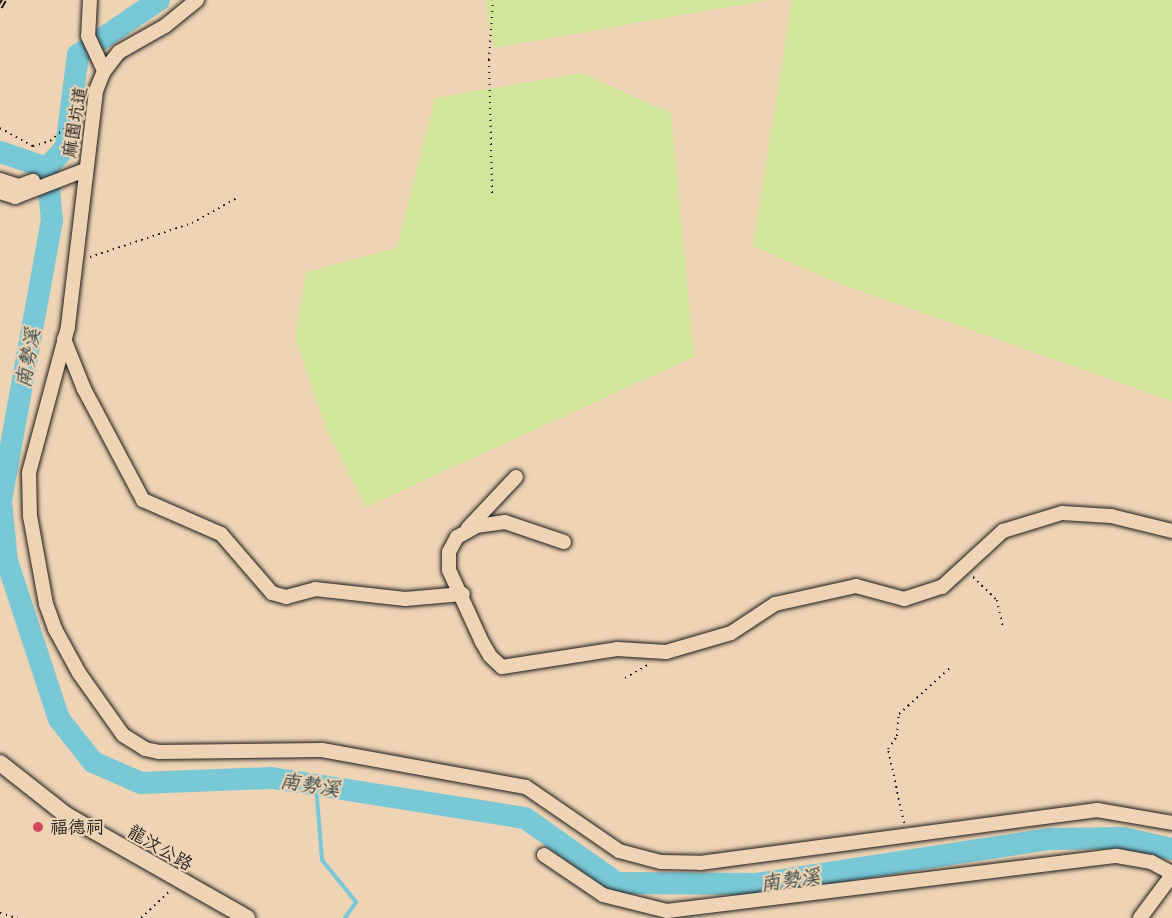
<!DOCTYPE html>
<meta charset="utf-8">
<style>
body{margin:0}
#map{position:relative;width:1172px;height:918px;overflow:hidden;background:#eed4b5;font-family:"Patrick Hand","LXGW WenKai TC",sans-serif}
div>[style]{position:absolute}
.green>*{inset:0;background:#d1e69a}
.stream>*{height:4px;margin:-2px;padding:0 2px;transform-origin:2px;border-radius:2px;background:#79c8d6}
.river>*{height:22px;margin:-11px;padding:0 11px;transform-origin:11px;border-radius:11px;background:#79c8d6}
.path>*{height:2px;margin-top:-1px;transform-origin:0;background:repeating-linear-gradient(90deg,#1c1c1c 0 1.5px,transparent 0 6px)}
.roads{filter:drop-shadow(0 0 2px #1c1c1c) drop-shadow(0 0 2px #1c1c1c)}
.minor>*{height:14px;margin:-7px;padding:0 7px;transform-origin:7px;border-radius:7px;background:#eed4b5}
.major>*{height:16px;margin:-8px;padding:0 8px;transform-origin:8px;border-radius:8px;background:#eed4b5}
.rail>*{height:6px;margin-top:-3px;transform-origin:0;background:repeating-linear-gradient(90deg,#eed4b5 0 11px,#1c1c1c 0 22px);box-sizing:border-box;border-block:2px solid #1c1c1c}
.dots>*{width:16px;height:16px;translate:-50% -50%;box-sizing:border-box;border:3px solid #eed4b5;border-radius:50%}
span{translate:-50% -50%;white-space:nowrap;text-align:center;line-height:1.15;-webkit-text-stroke:4.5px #eed4b5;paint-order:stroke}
.street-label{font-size:18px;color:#1c1c1c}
.poi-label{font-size:18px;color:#1c1c1c}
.left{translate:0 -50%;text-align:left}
.water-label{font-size:20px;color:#33474a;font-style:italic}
</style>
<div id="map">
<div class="green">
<i style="clip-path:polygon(485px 0,769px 0,494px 48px)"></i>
<i style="clip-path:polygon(792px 0,1172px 0,1172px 401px,835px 282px,753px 246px)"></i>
<i style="clip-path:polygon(581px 73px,671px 113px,694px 357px,366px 507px,326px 428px,295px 337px,306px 272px,397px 248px,435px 98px)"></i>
</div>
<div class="stream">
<i style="left:156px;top:0;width:2px;rotate:27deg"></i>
<i style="left:316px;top:785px;width:75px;rotate:85.4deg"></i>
<i style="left:322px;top:860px;width:54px;rotate:51deg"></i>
<i style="left:356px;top:902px;width:19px;rotate:125deg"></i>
</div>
<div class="river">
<i style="left:0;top:152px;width:50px;rotate:18.8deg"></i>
<i style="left:47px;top:168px;width:52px;rotate:84.5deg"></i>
<i style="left:52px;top:220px;width:286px;rotate:100.3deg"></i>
<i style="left:1px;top:501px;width:60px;rotate:84.3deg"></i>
<i style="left:7px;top:561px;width:166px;rotate:71.8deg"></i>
<i style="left:59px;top:719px;width:55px;rotate:51.7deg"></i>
<i style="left:93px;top:762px;width:52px;rotate:23.6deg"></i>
<i style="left:141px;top:783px;width:131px;rotate:-2.2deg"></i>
<i style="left:272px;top:778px;width:256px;rotate:9deg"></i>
<i style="left:525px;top:818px;width:113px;rotate:35.2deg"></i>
<i style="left:617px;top:883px;width:139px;rotate:0.4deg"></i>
<i style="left:756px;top:884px;width:298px;rotate:-8.7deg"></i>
<i style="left:1051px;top:839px;width:72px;rotate:-0.8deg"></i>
<i style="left:1123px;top:838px;width:50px;rotate:12.7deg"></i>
<i style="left:47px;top:168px;width:28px;rotate:-48deg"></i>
<i style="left:66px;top:147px;width:93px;rotate:-82.6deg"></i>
<i style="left:78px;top:55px;width:98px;rotate:-34.2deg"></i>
</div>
<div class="path">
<i style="left:0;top:128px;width:38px;rotate:29deg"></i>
<i style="left:33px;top:146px;width:18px;rotate:-16deg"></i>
<i style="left:50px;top:141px;width:41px;rotate:-41.1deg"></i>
<i style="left:492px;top:193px;width:133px;rotate:-91.3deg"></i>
<i style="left:489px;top:60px;width:60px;rotate:-86.2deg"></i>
<i style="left:90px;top:257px;width:108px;rotate:-18.4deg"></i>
<i style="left:192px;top:223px;width:51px;rotate:-29.1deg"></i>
<i style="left:973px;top:577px;width:33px;rotate:44deg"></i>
<i style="left:997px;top:600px;width:29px;rotate:78deg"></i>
<i style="left:625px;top:678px;width:28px;rotate:-30deg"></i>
<i style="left:904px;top:823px;width:76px;rotate:-102.2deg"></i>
<i style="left:888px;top:749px;width:16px;rotate:-55deg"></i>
<i style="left:897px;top:736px;width:22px;rotate:-85deg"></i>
<i style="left:899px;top:714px;width:70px;rotate:-42.1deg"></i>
<i style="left:0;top:913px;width:18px;rotate:16deg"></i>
<i style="left:141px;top:918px;width:38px;rotate:-43deg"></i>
</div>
<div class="roads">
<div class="minor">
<i style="left:90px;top:0;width:36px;rotate:93deg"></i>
<i style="left:88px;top:36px;width:38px;rotate:65deg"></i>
<i style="left:197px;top:0;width:41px;rotate:140.9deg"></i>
<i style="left:165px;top:26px;width:53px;rotate:150.5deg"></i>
<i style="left:119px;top:52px;width:24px;rotate:128deg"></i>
<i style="left:104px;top:71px;width:22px;rotate:112deg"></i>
<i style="left:96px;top:91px;width:238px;rotate:96.8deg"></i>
<i style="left:68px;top:327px;width:151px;rotate:105deg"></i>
<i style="left:29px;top:473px;width:43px;rotate:88.7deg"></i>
<i style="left:30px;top:516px;width:89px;rotate:79.7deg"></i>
<i style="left:46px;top:604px;width:27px;rotate:70deg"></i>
<i style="left:55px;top:629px;width:50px;rotate:61.4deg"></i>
<i style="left:79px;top:673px;width:76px;rotate:54.6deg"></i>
<i style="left:123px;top:735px;width:26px;rotate:32deg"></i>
<i style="left:145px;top:749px;width:14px;rotate:12deg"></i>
<i style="left:159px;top:752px;width:163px;rotate:-0.7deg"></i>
<i style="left:322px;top:750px;width:207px;rotate:10.3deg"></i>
<i style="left:526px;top:787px;width:113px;rotate:34.5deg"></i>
<i style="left:619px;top:851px;width:43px;rotate:14.7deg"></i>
<i style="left:661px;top:862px;width:39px;rotate:1deg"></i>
<i style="left:700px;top:863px;width:401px;rotate:-7.6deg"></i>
<i style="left:1097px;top:810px;width:76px;rotate:9.8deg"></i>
<i style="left:0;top:180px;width:20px;rotate:18deg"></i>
<i style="left:19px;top:186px;width:15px;rotate:-20deg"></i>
<i style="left:0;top:192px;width:16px;rotate:18deg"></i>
<i style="left:15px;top:197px;width:75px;rotate:-21.1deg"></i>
<i style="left:64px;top:339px;width:54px;rotate:68.2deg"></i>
<i style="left:84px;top:389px;width:126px;rotate:62deg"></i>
<i style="left:143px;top:500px;width:85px;rotate:23.6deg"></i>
<i style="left:221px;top:534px;width:78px;rotate:49.2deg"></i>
<i style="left:272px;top:593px;width:15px;rotate:16deg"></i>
<i style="left:286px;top:597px;width:30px;rotate:-15deg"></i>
<i style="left:315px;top:589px;width:91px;rotate:6.3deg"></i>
<i style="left:405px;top:599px;width:58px;rotate:-4.9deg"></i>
<i style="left:468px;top:528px;width:70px;rotate:-46.7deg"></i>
<i style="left:564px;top:542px;width:62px;rotate:-161.3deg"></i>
<i style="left:505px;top:522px;width:28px;rotate:172deg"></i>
<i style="left:477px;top:526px;width:23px;rotate:151deg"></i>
<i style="left:457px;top:537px;width:17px;rotate:118deg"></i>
<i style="left:449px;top:552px;width:18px;rotate:90deg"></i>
<i style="left:449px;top:570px;width:79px;rotate:65.4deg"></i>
<i style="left:482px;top:642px;width:16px;rotate:60deg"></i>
<i style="left:490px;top:656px;width:16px;rotate:43deg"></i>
<i style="left:502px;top:667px;width:116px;rotate:-8.9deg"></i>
<i style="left:617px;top:649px;width:49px;rotate:3.5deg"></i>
<i style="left:666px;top:652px;width:68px;rotate:-16.3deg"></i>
<i style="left:731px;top:633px;width:53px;rotate:-33.4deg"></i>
<i style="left:775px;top:604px;width:83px;rotate:-12.5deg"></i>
<i style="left:856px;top:586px;width:50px;rotate:15.2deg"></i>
<i style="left:904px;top:599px;width:40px;rotate:-18deg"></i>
<i style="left:942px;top:587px;width:83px;rotate:-42.6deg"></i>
<i style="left:1003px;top:531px;width:62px;rotate:-17deg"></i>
<i style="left:1062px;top:513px;width:49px;rotate:3.5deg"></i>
<i style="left:1111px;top:516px;width:63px;rotate:13.8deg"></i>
<i style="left:544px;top:855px;width:71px;rotate:34.1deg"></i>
<i style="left:603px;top:895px;width:66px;rotate:14deg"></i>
<i style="left:667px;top:911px;width:453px;rotate:-7deg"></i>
<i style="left:1117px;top:856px;width:35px;rotate:10deg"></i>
<i style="left:1151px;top:862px;width:24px;rotate:28deg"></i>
<i style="left:1140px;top:918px;width:54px;rotate:-53.3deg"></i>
</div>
<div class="major">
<i style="left:0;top:763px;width:84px;rotate:38.2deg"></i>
<i style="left:66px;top:815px;width:208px;rotate:29.6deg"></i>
</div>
</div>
<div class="rail">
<i style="left:0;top:7px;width:8px;rotate:-60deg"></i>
</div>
<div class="dots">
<i style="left:38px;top:827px;background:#d1495b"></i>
</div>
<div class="street-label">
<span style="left:75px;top:122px;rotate:-80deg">麻園坑道</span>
<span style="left:160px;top:848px;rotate:30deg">龍汶公路</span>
</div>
<div class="poi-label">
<span class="left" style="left:50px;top:827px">福德祠</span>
</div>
<div class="water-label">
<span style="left:27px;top:358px;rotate:-80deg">南勢溪</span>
<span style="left:310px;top:784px;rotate:9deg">南勢溪</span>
<span style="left:790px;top:879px;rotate:-8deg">南勢溪</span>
</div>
</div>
